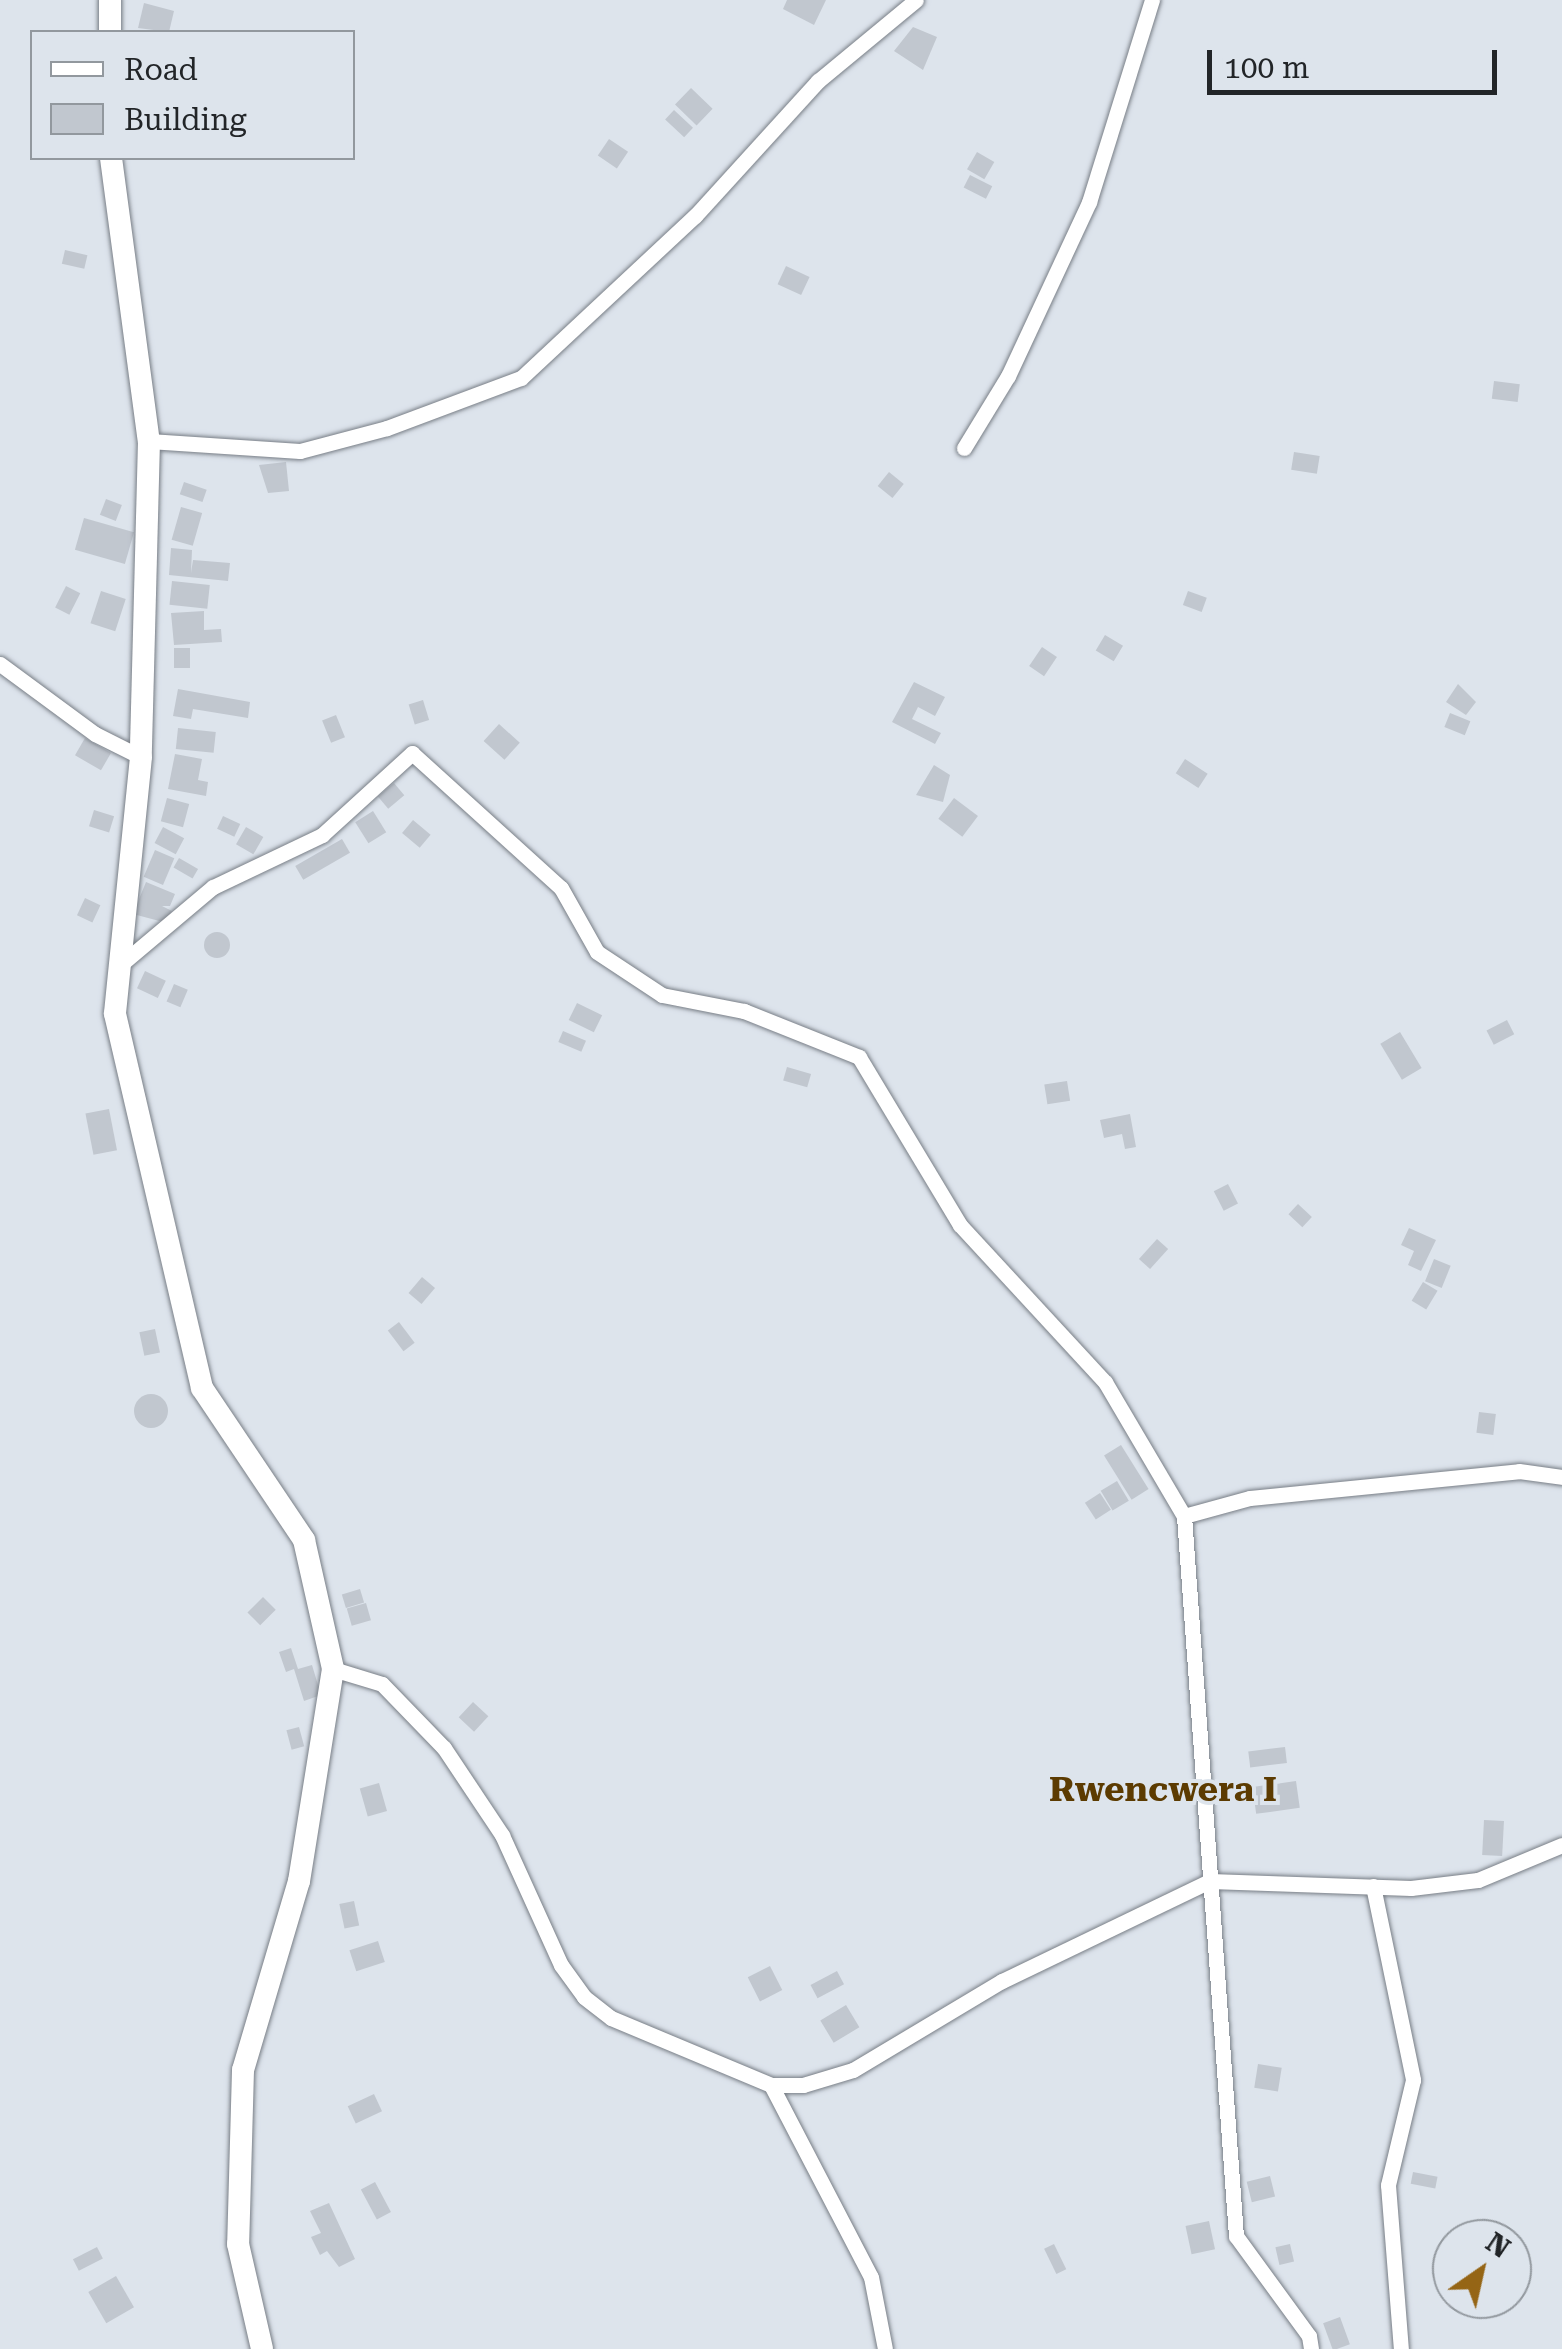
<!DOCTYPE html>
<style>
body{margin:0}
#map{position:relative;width:1562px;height:2349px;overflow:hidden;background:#dde4ec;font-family:"Roboto Serif",serif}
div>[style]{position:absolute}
.building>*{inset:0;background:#c1c7cf;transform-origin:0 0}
.round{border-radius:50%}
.roads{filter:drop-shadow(0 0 2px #787e86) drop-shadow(0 0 2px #787e86)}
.street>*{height:15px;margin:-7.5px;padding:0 7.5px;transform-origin:7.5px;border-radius:7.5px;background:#fff}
.secondary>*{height:22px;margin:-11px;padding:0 11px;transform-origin:11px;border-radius:11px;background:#fff}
span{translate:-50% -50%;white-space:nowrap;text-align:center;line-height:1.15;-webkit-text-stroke:8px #dde4ec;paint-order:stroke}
.quarter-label{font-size:35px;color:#5c3b01;font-weight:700}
.legend{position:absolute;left:30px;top:30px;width:325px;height:130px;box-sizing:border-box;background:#dde4ec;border:2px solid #92989e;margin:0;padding:12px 18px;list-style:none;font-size:30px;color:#222528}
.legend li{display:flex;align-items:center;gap:20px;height:50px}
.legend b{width:50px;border:2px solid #92989e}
.north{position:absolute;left:1432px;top:2219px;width:100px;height:100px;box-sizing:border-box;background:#dde4ec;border:2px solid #92989e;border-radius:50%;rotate:34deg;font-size:28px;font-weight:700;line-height:40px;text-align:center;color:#222528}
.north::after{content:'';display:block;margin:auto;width:35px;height:45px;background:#956515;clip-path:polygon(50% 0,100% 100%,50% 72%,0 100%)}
.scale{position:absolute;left:1207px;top:50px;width:290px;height:45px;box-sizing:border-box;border:5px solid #222528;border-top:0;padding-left:12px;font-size:30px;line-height:35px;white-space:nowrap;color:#222528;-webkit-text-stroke:8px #dde4ec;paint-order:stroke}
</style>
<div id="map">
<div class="building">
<i style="clip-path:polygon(787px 0,826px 0,814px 25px,783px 9px)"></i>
<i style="clip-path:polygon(144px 3px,174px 11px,169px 32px,138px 28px)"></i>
<i style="clip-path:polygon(913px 27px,937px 37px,923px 70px,894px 51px)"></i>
<i style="left:691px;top:88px;width:30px;height:23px;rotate:44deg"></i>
<i style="left:674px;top:110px;width:26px;height:13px;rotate:43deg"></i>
<i style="left:609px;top:139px;width:23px;height:20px;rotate:34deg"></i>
<i style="left:977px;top:152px;width:20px;height:20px;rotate:30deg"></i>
<i style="left:970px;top:175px;width:25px;height:14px;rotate:27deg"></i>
<i style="left:65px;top:250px;width:23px;height:14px;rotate:13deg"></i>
<i style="left:786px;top:266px;width:26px;height:20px;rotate:25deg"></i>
<i style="left:1494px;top:381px;width:26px;height:18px;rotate:7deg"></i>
<i style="left:1294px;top:452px;width:26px;height:18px;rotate:9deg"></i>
<i style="clip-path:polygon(286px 462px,289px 491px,268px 493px,259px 465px)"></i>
<i style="left:889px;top:472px;width:19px;height:18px;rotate:39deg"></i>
<i style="left:184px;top:482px;width:24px;height:13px;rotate:19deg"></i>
<i style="left:106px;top:499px;width:17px;height:17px;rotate:21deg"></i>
<i style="left:181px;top:507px;width:22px;height:34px;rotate:16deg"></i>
<i style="left:84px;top:518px;width:52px;height:33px;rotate:16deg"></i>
<i style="clip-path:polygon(171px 548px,192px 550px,191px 573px,193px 560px,230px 563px,228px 581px,169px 575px)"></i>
<i style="left:172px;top:581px;width:38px;height:24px;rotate:6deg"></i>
<i style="left:66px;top:586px;width:16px;height:24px;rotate:27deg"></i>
<i style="left:101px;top:591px;width:26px;height:34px;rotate:18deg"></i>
<i style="left:1188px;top:591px;width:20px;height:15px;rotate:20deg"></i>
<i style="clip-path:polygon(204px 611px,204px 630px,221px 629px,222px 642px,174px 645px,171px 613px)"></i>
<i style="left:1105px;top:635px;width:21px;height:18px;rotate:31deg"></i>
<i style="left:1042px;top:647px;width:18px;height:23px;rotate:34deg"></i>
<i style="left:174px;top:648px;width:16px;height:20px"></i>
<i style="clip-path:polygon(914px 682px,945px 697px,935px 716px,918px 707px,912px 719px,941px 733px,935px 744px,892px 722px)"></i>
<i style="clip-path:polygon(1458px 684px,1476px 702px,1466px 715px,1446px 702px)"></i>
<i style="clip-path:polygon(178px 689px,250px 702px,248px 718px,193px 709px,191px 719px,173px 716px)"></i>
<i style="left:423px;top:700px;width:21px;height:15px;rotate:73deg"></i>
<i style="left:1450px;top:713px;width:22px;height:15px;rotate:22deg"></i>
<i style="left:336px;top:715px;width:24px;height:15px;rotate:68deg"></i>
<i style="left:499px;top:724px;width:28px;height:23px;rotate:42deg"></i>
<i style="left:178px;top:728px;width:38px;height:21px;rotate:6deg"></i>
<i style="left:85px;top:738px;width:30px;height:20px;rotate:30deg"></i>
<i style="clip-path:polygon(175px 754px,202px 759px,198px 780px,208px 782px,206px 796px,168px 789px)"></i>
<i style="left:1185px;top:759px;width:27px;height:17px;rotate:33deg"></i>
<i style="clip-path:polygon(934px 765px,950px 775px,943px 802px,916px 795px)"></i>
<i style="left:394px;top:783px;width:16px;height:21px;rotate:50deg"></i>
<i style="left:167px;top:798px;width:23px;height:24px;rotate:15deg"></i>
<i style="left:954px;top:798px;width:30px;height:26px;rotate:37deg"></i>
<i style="left:94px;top:810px;width:21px;height:17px;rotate:17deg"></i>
<i style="left:373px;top:811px;width:25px;height:21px;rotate:58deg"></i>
<i style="left:223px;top:816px;width:19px;height:14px;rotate:25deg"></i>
<i style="left:413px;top:820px;width:23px;height:17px;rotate:40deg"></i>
<i style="left:163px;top:827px;width:24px;height:18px;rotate:28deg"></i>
<i style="left:246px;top:827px;width:20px;height:20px;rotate:30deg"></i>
<i style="left:342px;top:839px;width:16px;height:54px;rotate:60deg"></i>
<i style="left:155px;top:850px;width:21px;height:29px;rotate:23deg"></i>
<i style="left:179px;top:858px;width:22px;height:11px;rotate:30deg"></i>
<i style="clip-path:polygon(146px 882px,175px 894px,170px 906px,162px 906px,172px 911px,167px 923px,133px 914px)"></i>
<i style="left:85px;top:898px;width:17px;height:19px;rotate:25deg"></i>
<i class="round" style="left:204px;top:932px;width:26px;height:26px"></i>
<i style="left:145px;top:971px;width:23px;height:19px;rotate:25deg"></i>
<i style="left:174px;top:984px;width:15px;height:19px;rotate:23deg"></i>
<i style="left:577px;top:1003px;width:28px;height:19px;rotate:26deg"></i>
<i style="left:1507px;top:1020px;width:16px;height:23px;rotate:63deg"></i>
<i style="left:563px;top:1031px;width:25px;height:12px;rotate:23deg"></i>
<i style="left:1400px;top:1032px;width:42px;height:23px;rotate:59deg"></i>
<i style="left:787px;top:1067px;width:25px;height:14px;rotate:16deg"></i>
<i style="left:1067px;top:1081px;width:20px;height:23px;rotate:81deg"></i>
<i style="left:109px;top:1109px;width:42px;height:24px;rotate:79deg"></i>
<i style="clip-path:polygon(1130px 1114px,1136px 1147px,1125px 1149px,1122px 1134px,1104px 1138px,1100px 1120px)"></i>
<i style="left:1228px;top:1184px;width:22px;height:16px;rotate:63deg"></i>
<i style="left:1298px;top:1204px;width:19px;height:14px;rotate:43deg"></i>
<i style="clip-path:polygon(1409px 1228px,1436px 1240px,1421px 1271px,1408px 1265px,1414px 1251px,1401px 1245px)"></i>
<i style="left:1157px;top:1239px;width:15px;height:27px;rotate:42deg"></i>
<i style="left:1434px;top:1259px;width:18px;height:24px;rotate:22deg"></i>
<i style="left:422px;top:1277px;width:17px;height:21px;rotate:40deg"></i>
<i style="left:1423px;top:1282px;width:17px;height:22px;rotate:31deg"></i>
<i style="left:399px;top:1322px;width:26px;height:14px;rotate:53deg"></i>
<i style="left:155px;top:1329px;width:24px;height:16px;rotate:78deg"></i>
<i class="round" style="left:134px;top:1394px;width:34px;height:34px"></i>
<i style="left:1479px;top:1412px;width:17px;height:21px;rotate:7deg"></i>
<i style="left:1121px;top:1445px;width:52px;height:20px;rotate:58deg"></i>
<i style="left:1117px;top:1481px;width:23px;height:19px;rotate:59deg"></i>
<i style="left:1100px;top:1493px;width:20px;height:18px;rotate:57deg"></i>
<i style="left:360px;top:1589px;width:14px;height:19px;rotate:73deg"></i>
<i style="left:263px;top:1597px;width:18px;height:22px;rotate:45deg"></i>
<i style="left:366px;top:1603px;width:18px;height:20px;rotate:74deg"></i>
<i style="clip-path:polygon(291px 1648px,298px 1669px,312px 1665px,321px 1695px,304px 1701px,294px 1669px,286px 1672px,279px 1652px)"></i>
<i style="left:473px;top:1702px;width:21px;height:21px;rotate:43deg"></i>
<i style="left:299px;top:1727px;width:20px;height:13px;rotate:75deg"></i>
<i style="left:1285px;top:1747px;width:16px;height:37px;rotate:83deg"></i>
<i style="left:1296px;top:1781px;width:27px;height:44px;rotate:82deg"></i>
<i style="left:379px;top:1783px;width:29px;height:20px;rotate:74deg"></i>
<i style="left:1484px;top:1820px;width:20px;height:35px;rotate:3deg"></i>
<i style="left:354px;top:1901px;width:25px;height:15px;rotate:78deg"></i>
<i style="left:378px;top:1941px;width:22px;height:30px;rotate:72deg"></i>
<i style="left:770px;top:1966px;width:27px;height:25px;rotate:63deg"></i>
<i style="left:837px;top:1971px;width:15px;height:30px;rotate:62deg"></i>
<i style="left:846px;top:2005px;width:26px;height:30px;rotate:59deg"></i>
<i style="left:1258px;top:2064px;width:24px;height:24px;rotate:9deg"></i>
<i style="left:374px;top:2094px;width:19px;height:29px;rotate:65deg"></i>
<i style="left:1413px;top:2172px;width:25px;height:12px;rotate:11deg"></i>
<i style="left:1270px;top:2176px;width:21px;height:24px;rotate:76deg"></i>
<i style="left:375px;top:2182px;width:34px;height:16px;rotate:62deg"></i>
<i style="clip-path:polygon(329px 2203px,355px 2259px,339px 2267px,327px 2251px,320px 2255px,311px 2237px,321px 2233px,310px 2211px)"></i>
<i style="left:1209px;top:2221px;width:29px;height:24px;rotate:78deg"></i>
<i style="left:1054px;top:2244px;width:28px;height:11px;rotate:64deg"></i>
<i style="left:1290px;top:2244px;width:18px;height:15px;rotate:77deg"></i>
<i style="left:97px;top:2247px;width:13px;height:27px;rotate:63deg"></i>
<i style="left:116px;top:2276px;width:36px;height:32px;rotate:60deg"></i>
<i style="left:1340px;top:2317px;width:29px;height:18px;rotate:70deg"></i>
</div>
<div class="roads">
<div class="street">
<i style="left:149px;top:441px;width:151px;rotate:3.8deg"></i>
<i style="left:300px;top:451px;width:90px;rotate:-14.8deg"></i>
<i style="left:387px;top:428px;width:143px;rotate:-20.5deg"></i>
<i style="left:521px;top:378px;width:238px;rotate:-43deg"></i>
<i style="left:695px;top:216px;width:183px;rotate:-47.7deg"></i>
<i style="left:818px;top:81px;width:127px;rotate:-39.6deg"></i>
<i style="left:964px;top:448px;width:84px;rotate:-58.6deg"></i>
<i style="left:1008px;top:376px;width:192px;rotate:-65deg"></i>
<i style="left:1089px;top:202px;width:212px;rotate:-72.7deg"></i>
<i style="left:0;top:664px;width:118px;rotate:36.4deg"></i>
<i style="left:95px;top:734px;width:51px;rotate:26.6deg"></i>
<i style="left:125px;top:961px;width:115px;rotate:-40.1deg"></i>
<i style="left:213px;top:887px;width:121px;rotate:-25.5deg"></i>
<i style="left:322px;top:835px;width:122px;rotate:-42.3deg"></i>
<i style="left:412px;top:753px;width:201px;rotate:42.2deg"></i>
<i style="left:561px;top:888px;width:73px;rotate:60.6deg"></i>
<i style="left:597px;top:952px;width:78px;rotate:33.5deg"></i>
<i style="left:662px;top:995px;width:84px;rotate:11deg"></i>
<i style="left:744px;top:1011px;width:124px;rotate:21.8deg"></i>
<i style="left:859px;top:1057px;width:196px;rotate:59deg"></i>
<i style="left:960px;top:1225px;width:214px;rotate:47.3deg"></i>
<i style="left:1105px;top:1382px;width:156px;rotate:59.5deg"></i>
<i style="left:1184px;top:1516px;width:722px;rotate:85.87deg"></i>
<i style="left:1236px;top:2236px;width:124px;rotate:53.9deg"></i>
<i style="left:1309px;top:2336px;width:13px;rotate:81deg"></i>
<i style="left:1184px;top:1516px;width:68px;rotate:-15.3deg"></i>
<i style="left:1250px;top:1498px;width:270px;rotate:-5.7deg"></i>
<i style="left:1519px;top:1471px;width:43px;rotate:7.9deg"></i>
<i style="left:333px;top:1669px;width:51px;rotate:17deg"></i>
<i style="left:382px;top:1684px;width:89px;rotate:45.9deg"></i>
<i style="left:444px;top:1748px;width:105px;rotate:56.3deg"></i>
<i style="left:502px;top:1835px;width:143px;rotate:65.6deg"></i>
<i style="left:561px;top:1965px;width:39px;rotate:54deg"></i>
<i style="left:584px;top:1997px;width:34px;rotate:38deg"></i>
<i style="left:611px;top:2018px;width:173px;rotate:22.7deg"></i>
<i style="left:771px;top:2085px;width:32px"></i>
<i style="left:803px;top:2085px;width:52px;rotate:-16.7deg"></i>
<i style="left:853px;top:2070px;width:174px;rotate:-30.9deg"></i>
<i style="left:1002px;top:1981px;width:231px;rotate:-25.7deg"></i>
<i style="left:1210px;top:1881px;width:201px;rotate:2deg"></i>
<i style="left:1411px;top:1888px;width:67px;rotate:-6.8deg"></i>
<i style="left:1478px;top:1880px;width:91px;rotate:-22.6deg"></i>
<i style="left:1373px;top:1886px;width:198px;rotate:78.3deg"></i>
<i style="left:1413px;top:2080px;width:108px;rotate:103.4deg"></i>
<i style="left:1388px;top:2185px;width:165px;rotate:85.5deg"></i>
<i style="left:771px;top:2085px;width:216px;rotate:62.5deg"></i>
<i style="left:871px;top:2277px;width:73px;rotate:79deg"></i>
</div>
<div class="secondary">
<i style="left:110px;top:32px;width:32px;rotate:-90deg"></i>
<i style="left:111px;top:158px;width:286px;rotate:82.4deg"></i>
<i style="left:149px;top:441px;width:316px;rotate:91.5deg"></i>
<i style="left:141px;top:757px;width:258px;rotate:95.8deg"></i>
<i style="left:115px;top:1014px;width:384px;rotate:76.9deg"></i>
<i style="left:202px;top:1388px;width:183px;rotate:56.1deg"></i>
<i style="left:304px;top:1540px;width:132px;rotate:77.3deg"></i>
<i style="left:333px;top:1669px;width:215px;rotate:99.1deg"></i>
<i style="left:299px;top:1881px;width:197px;rotate:106.5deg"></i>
<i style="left:243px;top:2070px;width:174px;rotate:91.6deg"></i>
<i style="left:238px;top:2244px;width:108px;rotate:77.1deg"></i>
</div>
</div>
<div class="quarter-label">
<span style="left:1163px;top:1790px">Rwencwera I</span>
</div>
<ul class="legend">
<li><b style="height:12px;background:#fff"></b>Road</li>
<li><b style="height:28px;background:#c1c7cf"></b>Building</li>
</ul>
<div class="north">N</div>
<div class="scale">100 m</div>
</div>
